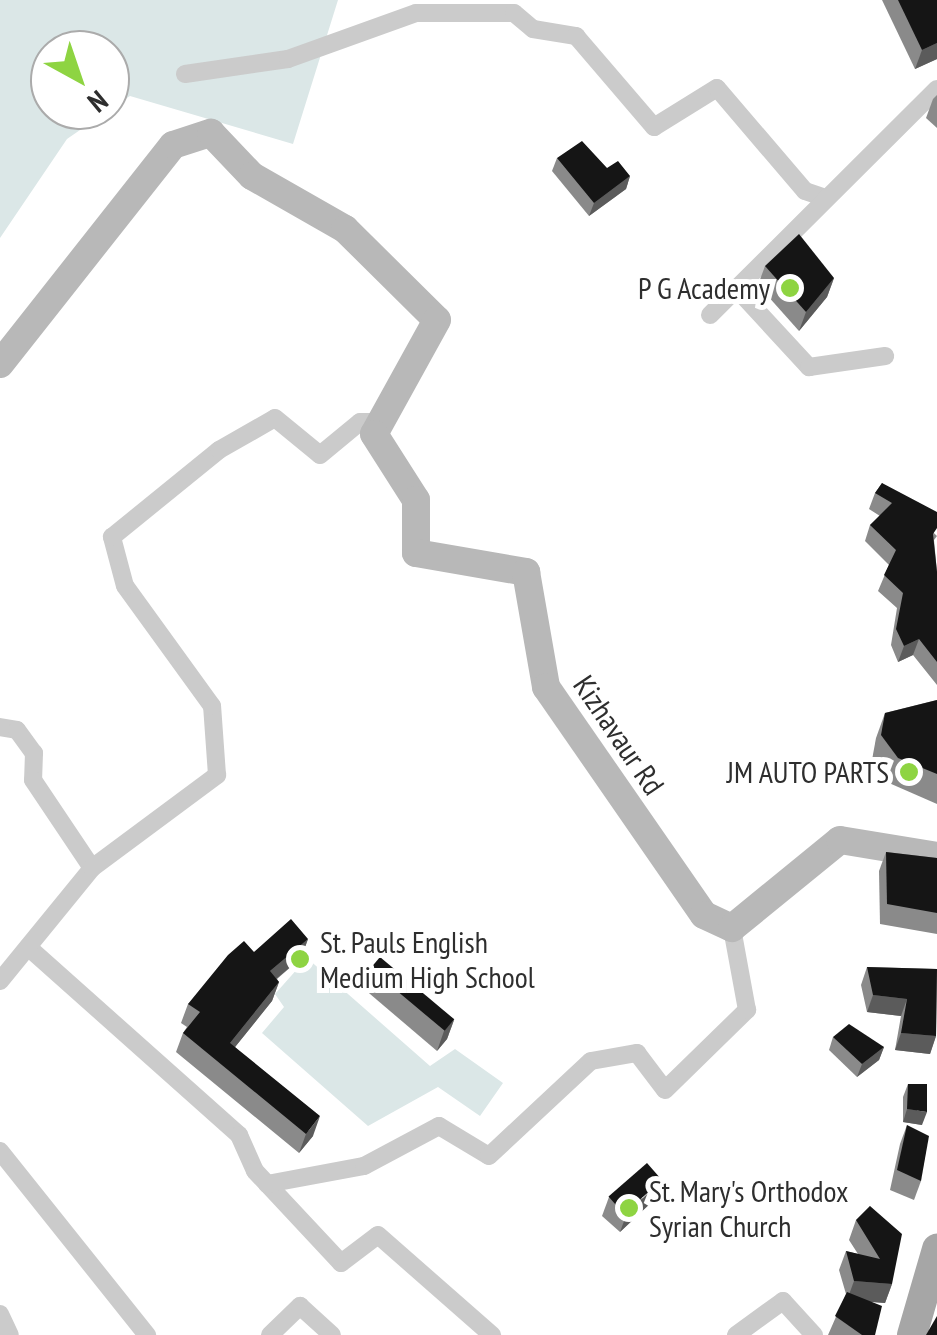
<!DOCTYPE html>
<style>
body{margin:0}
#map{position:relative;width:937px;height:1335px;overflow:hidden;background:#fff;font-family:"PT Sans Narrow",sans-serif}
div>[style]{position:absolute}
.green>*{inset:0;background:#dbe7e7}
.street>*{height:18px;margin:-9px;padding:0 9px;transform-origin:9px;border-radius:9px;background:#cbcbcb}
.secondary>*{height:28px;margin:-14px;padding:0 14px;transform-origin:14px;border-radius:14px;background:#b8b8b8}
.primary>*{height:30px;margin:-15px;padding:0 15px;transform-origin:15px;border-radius:15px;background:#a6a6a6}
.wall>*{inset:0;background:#8a8a8a}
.shaded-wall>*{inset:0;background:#5b5b5b}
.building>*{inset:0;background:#151515;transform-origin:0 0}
.dots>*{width:28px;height:28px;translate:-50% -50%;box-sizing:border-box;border:5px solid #fff;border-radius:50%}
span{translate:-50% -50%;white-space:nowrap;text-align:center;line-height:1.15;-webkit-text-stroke:10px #fff;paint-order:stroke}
.poi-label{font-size:30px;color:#2e2e2e}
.right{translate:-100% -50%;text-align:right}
.left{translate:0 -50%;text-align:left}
.street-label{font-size:30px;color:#2e2e2e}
.north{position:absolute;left:30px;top:30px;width:100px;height:100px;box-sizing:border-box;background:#fff;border:2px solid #ababab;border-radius:50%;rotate:140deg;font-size:28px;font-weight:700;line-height:40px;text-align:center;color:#2e2e2e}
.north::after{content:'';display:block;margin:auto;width:35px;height:45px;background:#8ed442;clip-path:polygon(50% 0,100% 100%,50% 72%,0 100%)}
</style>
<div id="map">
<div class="green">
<i style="clip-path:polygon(0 0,338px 0,293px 144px,130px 96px,110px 109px,110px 50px,50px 50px,50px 110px,109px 110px,67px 139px,0 238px)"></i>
<i style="clip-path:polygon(307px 958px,430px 1066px,455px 1049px,503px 1083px,480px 1116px,438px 1087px,368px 1126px,262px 1033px,284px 1007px,275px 994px)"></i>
</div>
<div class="street">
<i style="left:185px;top:74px;width:104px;rotate:-8.3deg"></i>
<i style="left:288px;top:59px;width:136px;rotate:-19.8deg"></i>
<i style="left:416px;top:13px;width:98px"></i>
<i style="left:514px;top:13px;width:25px;rotate:40deg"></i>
<i style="left:533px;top:29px;width:44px;rotate:9.2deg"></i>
<i style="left:576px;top:36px;width:120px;rotate:49.4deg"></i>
<i style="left:654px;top:127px;width:74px;rotate:-31.8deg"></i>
<i style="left:717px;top:88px;width:135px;rotate:49.5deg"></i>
<i style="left:805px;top:191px;width:21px;rotate:19deg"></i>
<i style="left:736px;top:288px;width:108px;rotate:47.3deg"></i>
<i style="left:809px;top:367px;width:77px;rotate:-8.2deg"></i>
<i style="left:710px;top:315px;width:320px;rotate:-44.9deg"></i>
<i style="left:0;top:727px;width:17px;rotate:10deg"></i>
<i style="left:17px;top:730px;width:29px;rotate:54deg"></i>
<i style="left:34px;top:753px;width:27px;rotate:92deg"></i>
<i style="left:33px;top:780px;width:106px;rotate:56.2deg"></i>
<i style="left:28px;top:947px;width:283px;rotate:41.7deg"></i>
<i style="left:239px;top:1135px;width:39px;rotate:66deg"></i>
<i style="left:255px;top:1171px;width:126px;rotate:46.9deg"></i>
<i style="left:341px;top:1263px;width:46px;rotate:-37.1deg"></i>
<i style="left:378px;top:1235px;width:152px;rotate:41.3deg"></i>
<i style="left:0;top:981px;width:146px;rotate:-50.8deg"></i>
<i style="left:92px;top:868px;width:156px;rotate:-36.6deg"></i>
<i style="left:217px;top:775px;width:69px;rotate:-94.1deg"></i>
<i style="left:212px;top:706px;width:148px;rotate:-125.9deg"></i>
<i style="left:125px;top:586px;width:51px;rotate:-104.9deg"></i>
<i style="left:112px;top:537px;width:138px;rotate:-39.1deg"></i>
<i style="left:219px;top:450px;width:64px;rotate:-29.7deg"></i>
<i style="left:275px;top:418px;width:58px;rotate:39.4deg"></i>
<i style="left:320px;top:455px;width:52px;rotate:-39.5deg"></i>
<i style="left:360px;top:422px;width:21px"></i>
<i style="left:0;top:1151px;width:236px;rotate:51.4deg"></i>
<i style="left:267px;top:1184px;width:99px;rotate:-10.5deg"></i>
<i style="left:364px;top:1166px;width:85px;rotate:-28.1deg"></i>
<i style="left:439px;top:1126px;width:58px;rotate:31deg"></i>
<i style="left:489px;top:1156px;width:139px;rotate:-43deg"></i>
<i style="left:591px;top:1061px;width:47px;rotate:-9.9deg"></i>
<i style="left:637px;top:1053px;width:46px;rotate:52.9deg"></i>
<i style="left:665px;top:1090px;width:115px;rotate:-44.3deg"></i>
<i style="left:747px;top:1010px;width:83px;rotate:-100.4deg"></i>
<i style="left:0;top:1314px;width:23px;rotate:65deg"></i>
<i style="left:270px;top:1335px;width:42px;rotate:-44deg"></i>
<i style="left:300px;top:1306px;width:43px;rotate:42.2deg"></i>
<i style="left:736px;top:1335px;width:58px;rotate:-35.9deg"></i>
<i style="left:783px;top:1301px;width:46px;rotate:47.6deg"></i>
</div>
<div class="secondary">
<i style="left:0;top:364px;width:279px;rotate:-51.7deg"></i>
<i style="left:173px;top:145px;width:40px;rotate:-18deg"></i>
<i style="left:211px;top:133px;width:59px;rotate:46.4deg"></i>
<i style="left:252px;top:176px;width:107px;rotate:29.7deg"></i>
<i style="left:345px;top:229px;width:129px;rotate:44.7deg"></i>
<i style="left:437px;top:320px;width:130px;rotate:118.9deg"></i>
<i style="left:374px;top:434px;width:78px;rotate:57.5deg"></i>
<i style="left:416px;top:500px;width:53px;rotate:90deg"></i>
<i style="left:416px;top:553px;width:112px;rotate:9.8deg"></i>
<i style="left:526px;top:572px;width:117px;rotate:80.1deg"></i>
<i style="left:546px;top:687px;width:277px;rotate:55.3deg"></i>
<i style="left:704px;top:915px;width:31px;rotate:25deg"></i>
<i style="left:732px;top:928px;width:139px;rotate:-39.2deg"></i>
<i style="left:840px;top:840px;width:98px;rotate:9.4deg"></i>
</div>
<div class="primary">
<i style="left:912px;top:1335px;width:90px;rotate:-73.8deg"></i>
</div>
<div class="wall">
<i style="clip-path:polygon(882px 0,937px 0,937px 59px,915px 69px)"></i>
<i style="clip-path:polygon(937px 95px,937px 128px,926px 118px,933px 99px)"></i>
<i style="clip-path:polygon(557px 158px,607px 168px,630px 176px,626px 189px,589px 216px,552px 171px)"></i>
<i style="clip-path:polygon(765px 266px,834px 278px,827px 297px,799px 331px,758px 285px)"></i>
<i style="clip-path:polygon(882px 483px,937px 536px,934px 540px,937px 572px,937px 685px,913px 655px,898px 662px,891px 645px,897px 608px,878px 591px,889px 565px,865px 541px,870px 525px,880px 516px,869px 509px,875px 493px)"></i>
<i style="clip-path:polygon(937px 700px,937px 804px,889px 783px,872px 760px,876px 738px,885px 713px)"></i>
<i style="clip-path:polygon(886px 852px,937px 858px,937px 934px,880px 924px,879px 871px)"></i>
<i style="clip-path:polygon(308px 939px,301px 958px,277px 979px,279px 982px,272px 1001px,235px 1047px,313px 1136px,299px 1153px,176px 1052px,183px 1033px,187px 1027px,181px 1023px,188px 1004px,254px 952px)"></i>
<i style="clip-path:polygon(867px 967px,937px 969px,936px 1036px,930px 1054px,895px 1050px,901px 1016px,867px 1012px,861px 985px)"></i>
<i style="clip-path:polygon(370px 968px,454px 1020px,447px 1039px,437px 1051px,363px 988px)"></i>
<i style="clip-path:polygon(833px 1037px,884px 1047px,879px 1060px,857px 1077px,829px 1050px)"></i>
<i style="clip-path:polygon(908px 1084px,922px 1125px,903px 1122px,903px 1097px)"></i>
<i style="clip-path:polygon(907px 1125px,921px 1181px,914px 1200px,890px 1190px,900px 1144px)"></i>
<i style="clip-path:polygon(609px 1197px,655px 1199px,620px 1232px,602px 1216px)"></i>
<i style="clip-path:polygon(870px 1206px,892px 1284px,885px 1303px,872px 1302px,875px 1335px,828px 1335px,846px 1294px,839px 1270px,846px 1251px,858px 1254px,849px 1240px,856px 1220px)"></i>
</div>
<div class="shaded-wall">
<i style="clip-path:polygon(937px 43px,937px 59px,915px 69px,922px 50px)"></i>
<i style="clip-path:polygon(630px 176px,626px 189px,589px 216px,594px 203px)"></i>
<i style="clip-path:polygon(834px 278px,827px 297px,799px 331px,806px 312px)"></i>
<i style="clip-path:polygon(919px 639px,913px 655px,898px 662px,904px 646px)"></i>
<i style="clip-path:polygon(308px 939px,301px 958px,263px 990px,270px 971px)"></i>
<i style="clip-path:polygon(279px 982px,272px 1001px,223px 1062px,230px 1043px)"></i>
<i style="clip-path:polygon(873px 995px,907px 999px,901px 1016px,867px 1012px)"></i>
<i style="clip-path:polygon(454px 1020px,447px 1039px,437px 1051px,444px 1031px)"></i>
<i style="clip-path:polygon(901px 1033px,936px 1036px,930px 1054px,895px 1050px)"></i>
<i style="clip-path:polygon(884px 1047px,879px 1060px,857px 1077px,862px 1064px)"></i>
<i style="clip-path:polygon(907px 1109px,927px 1112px,922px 1125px,903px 1122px)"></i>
<i style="clip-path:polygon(320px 1116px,313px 1136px,299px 1153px,306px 1134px)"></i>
<i style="clip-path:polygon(662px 1180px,655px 1199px,620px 1232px,627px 1213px)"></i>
<i style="clip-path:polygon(854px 1281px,892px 1284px,885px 1303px,847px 1300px)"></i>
</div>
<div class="building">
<i style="clip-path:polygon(898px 0,937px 0,937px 43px,922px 50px)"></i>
<i style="clip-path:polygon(582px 141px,607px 168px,618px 161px,630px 176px,594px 203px,557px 158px)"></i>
<i style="clip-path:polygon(799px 234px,834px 278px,806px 312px,765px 266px)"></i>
<i style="clip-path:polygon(882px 483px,937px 512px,937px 528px,933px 534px,937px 572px,937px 662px,919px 639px,904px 646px,896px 629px,903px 593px,884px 575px,896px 550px,870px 525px,892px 503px,875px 493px)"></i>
<i style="clip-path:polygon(937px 700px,937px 774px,898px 758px,881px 735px,885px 713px)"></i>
<i style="clip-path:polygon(886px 852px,937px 858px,937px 913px,887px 904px)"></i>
<i style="clip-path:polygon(291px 919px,308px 939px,270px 971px,279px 982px,230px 1043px,320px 1116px,306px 1134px,183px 1033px,200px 1012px,188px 1004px,228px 955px,244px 941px,254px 952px)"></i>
<i style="left:380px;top:957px;width:97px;height:15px;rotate:40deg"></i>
<i style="clip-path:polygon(867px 967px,937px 969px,936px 1036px,901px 1033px,907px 999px,873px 995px)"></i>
<i style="clip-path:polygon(849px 1024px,884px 1047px,862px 1064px,833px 1037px)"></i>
<i style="clip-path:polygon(908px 1084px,927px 1084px,927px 1112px,907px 1109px)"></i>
<i style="clip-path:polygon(907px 1125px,929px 1136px,921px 1181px,897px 1170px)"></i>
<i style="left:647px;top:1163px;width:23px;height:51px;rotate:49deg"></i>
<i style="clip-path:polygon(870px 1206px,902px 1234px,892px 1284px,854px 1281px,846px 1251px,880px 1259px,856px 1220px)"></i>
<i style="clip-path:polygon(847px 1292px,882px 1306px,875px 1335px,862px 1335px,835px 1316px)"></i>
<i style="clip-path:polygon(937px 1316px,937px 1335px,926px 1335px)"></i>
</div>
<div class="dots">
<i style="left:790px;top:288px;background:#8ed442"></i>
<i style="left:909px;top:772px;background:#8ed442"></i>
<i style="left:300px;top:959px;background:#8ed442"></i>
<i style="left:629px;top:1208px;background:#8ed442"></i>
</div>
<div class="poi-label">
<span class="right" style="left:770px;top:288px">P G Academy</span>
<span class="right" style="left:889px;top:772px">JM AUTO PARTS</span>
<span class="left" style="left:320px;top:959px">St. Pauls English<br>Medium High School</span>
<span class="left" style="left:649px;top:1208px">St. Mary's Orthodox<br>Syrian Church</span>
</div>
<div class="street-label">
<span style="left:619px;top:735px;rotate:56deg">Kizhavaur Rd</span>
</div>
<div class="north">N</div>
</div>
